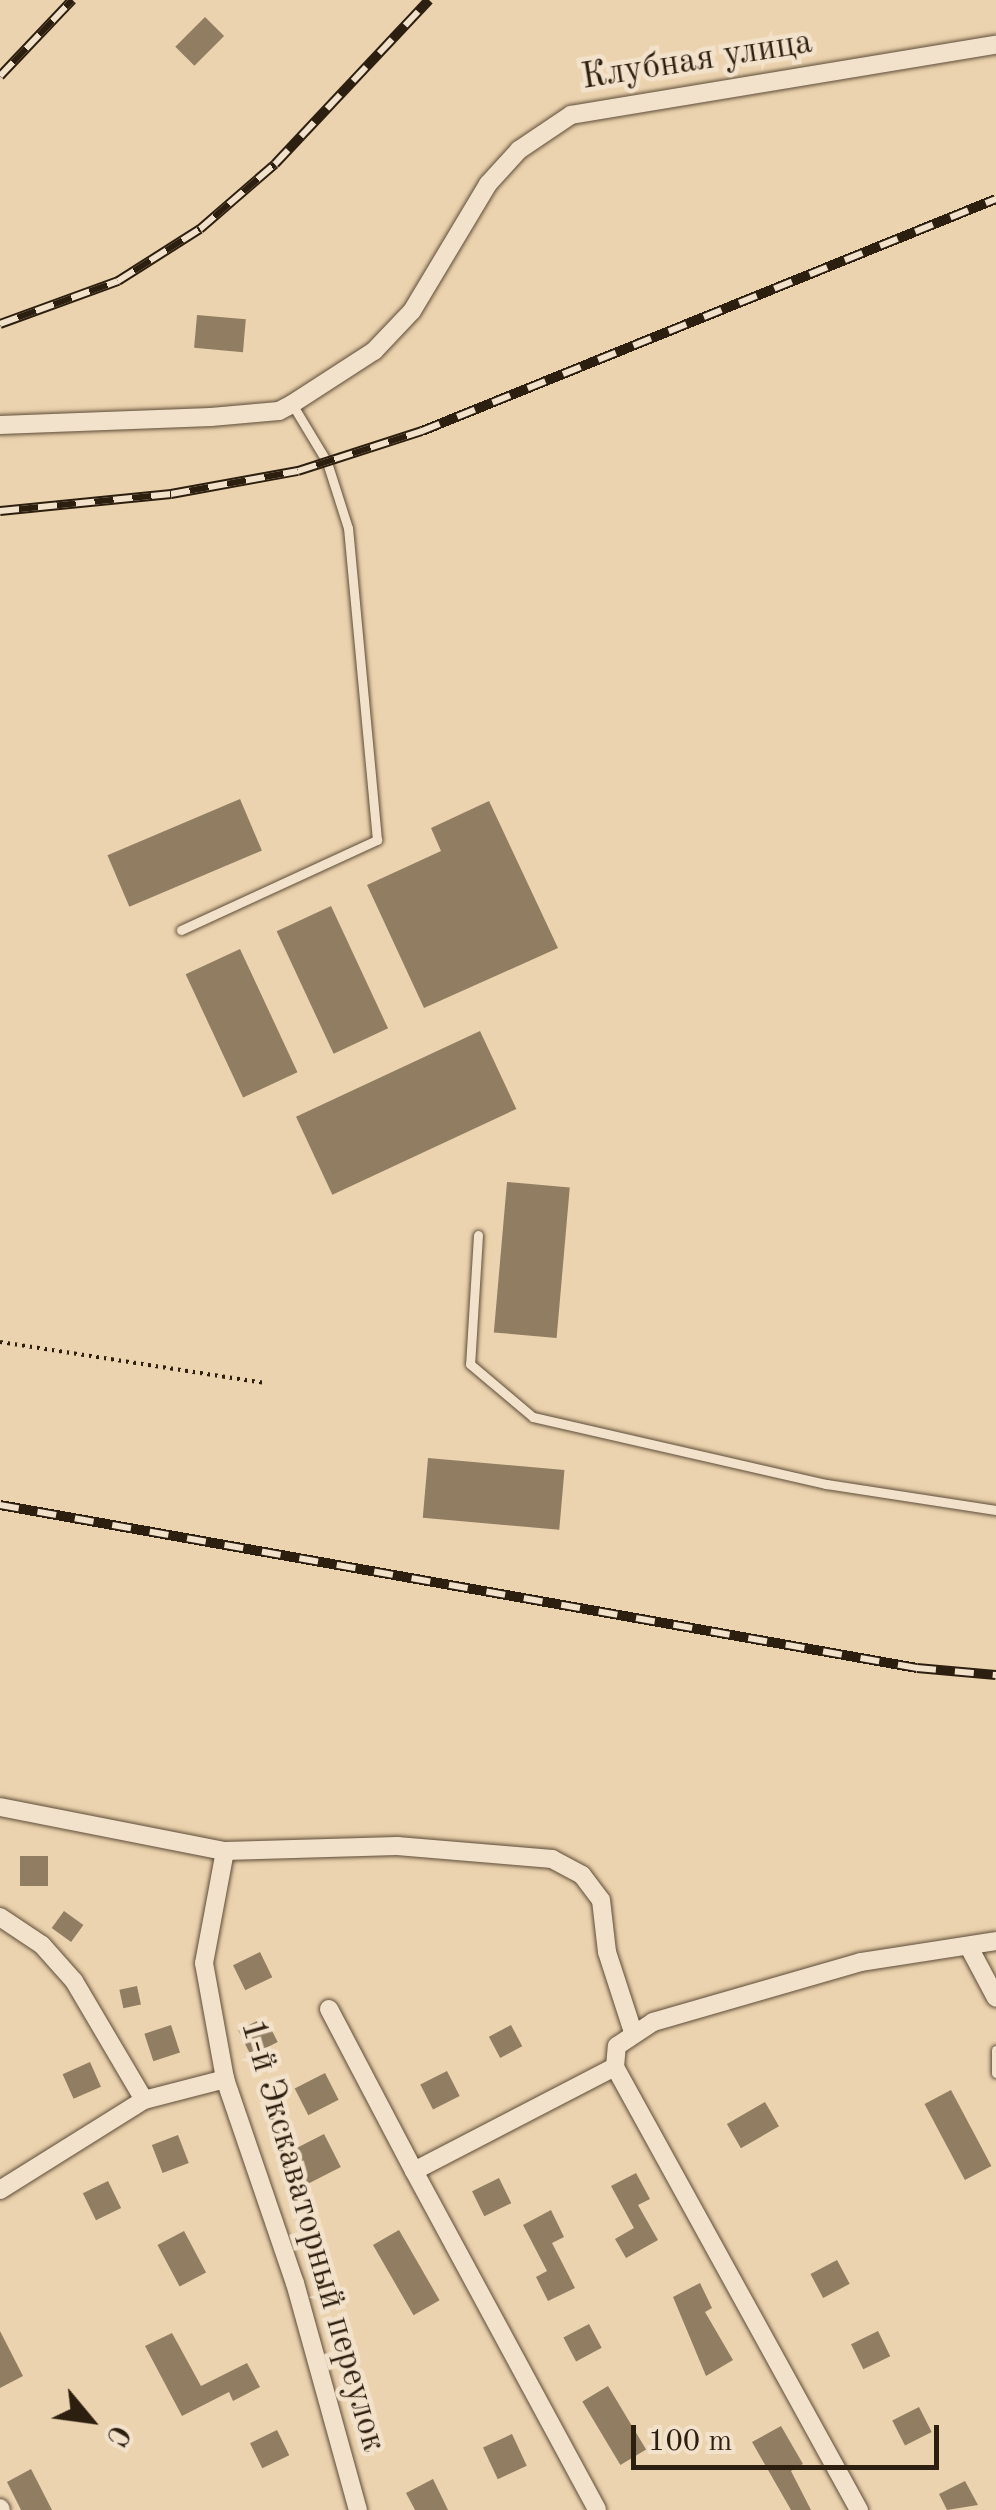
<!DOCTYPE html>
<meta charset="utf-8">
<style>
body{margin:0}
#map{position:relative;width:996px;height:2510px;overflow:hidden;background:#ecd3af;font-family:"Old Standard TT",serif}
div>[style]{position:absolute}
.building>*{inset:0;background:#907d62;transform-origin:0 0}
.path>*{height:4px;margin-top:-2px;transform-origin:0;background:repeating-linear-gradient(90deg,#2d1f0f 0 2.5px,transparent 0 7.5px)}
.roads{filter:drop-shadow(0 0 2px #5d4c37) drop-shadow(0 0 2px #5d4c37)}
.service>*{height:9px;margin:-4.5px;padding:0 4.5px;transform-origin:4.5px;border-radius:4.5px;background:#f3e2cb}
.minor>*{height:18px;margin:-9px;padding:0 9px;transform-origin:9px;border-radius:9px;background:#f3e2cb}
.rail>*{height:10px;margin-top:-5px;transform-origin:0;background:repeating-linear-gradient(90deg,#f3e2cb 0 19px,#2d1f0f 0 38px);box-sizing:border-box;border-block:2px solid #2d1f0f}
span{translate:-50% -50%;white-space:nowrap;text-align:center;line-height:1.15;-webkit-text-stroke:9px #f3e2cb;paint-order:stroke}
.street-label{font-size:35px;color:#2d1f0f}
.north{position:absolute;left:40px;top:2370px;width:100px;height:100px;-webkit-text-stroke:8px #f3e2cb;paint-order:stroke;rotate:119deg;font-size:28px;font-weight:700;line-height:40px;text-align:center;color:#2d1f0f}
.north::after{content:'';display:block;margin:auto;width:35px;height:45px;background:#2d1f0f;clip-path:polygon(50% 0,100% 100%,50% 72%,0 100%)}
.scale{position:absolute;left:631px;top:2425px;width:308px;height:45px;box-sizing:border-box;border:5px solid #2d1f0f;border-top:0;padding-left:12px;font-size:30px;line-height:35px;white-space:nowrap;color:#2d1f0f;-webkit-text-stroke:8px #f3e2cb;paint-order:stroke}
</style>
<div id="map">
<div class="building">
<i style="left:205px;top:17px;width:27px;height:42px;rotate:45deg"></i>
<i style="left:197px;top:315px;width:49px;height:33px;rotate:5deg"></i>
<i style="left:240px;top:799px;width:56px;height:144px;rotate:67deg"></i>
<i style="clip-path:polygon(489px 801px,558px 948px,424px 1008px,367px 885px,441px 851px,431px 828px)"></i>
<i style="left:331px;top:906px;width:135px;height:60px;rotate:65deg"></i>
<i style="left:240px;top:949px;width:136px;height:60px;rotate:65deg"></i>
<i style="left:480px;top:1031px;width:86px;height:203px;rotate:65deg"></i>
<i style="left:507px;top:1182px;width:63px;height:151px;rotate:5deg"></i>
<i style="left:428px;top:1458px;width:137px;height:60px;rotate:5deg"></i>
<i style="left:48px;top:1856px;width:30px;height:28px;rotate:90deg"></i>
<i style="left:64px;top:1911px;width:24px;height:21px;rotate:36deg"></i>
<i style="left:260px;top:1952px;width:28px;height:30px;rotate:64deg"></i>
<i style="left:137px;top:1986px;width:19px;height:18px;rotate:78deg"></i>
<i style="left:265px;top:2017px;width:28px;height:30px;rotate:63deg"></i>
<i style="left:171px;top:2025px;width:29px;height:28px;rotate:72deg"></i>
<i style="left:511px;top:2025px;width:24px;height:25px;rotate:62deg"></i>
<i style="left:90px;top:2062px;width:27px;height:30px;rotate:66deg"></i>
<i style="left:447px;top:2071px;width:28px;height:30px;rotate:63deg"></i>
<i style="left:325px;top:2073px;width:30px;height:34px;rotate:63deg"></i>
<i style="left:951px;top:2090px;width:86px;height:30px;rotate:62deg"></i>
<i style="left:765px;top:2102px;width:28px;height:44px;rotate:60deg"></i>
<i style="left:324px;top:2134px;width:37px;height:40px;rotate:63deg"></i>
<i style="left:178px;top:2135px;width:30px;height:28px;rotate:69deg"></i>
<i style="clip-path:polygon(636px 2173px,650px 2199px,638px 2205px,658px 2240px,626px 2258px,615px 2239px,634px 2228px,611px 2186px)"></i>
<i style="left:499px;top:2178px;width:28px;height:30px;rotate:64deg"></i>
<i style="left:108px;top:2181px;width:30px;height:28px;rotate:64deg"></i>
<i style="clip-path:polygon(551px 2210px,564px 2237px,552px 2243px,575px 2288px,548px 2301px,536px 2277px,547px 2271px,523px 2225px)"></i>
<i style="left:399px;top:2230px;width:81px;height:30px;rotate:60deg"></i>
<i style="left:184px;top:2231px;width:47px;height:30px;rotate:62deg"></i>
<i style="left:837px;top:2260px;width:27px;height:30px;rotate:62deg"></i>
<i style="clip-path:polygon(700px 2283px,712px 2308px,705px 2312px,733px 2360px,706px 2376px,673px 2297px)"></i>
<i style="left:589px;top:2324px;width:27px;height:29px;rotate:62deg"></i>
<i style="clip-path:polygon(0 2331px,23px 2376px,0 2388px)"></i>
<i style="left:878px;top:2331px;width:28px;height:30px;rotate:64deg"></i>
<i style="clip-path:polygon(172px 2333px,201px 2386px,247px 2363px,260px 2387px,233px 2401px,229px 2392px,182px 2416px,145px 2346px)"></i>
<i style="left:608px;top:2386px;width:74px;height:30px;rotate:59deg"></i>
<i style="left:919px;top:2407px;width:28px;height:30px;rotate:63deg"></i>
<i style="clip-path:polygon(781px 2426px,803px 2464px,791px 2471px,811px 2510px,791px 2510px,752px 2442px)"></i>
<i style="left:277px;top:2430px;width:28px;height:30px;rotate:64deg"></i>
<i style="left:512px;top:2434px;width:35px;height:32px;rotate:65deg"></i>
<i style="clip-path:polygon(31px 2469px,52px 2510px,21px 2510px,7px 2482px)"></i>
<i style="clip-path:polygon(433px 2479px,448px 2510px,415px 2510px,406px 2493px)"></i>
<i style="clip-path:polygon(965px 2481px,978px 2505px,947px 2510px,939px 2494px)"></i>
</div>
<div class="path">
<i style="left:0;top:1342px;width:267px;rotate:8.8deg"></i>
</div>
<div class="roads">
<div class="service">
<i style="left:181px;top:930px;width:216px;rotate:-24.7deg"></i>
<i style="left:377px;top:840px;width:313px;rotate:-95.3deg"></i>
<i style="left:348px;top:528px;width:69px;rotate:-107.7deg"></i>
<i style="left:327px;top:462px;width:68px;rotate:-121.1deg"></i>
<i style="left:478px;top:1235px;width:129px;rotate:93.5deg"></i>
<i style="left:470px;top:1364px;width:82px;rotate:40.1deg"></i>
<i style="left:533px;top:1417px;width:301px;rotate:12.9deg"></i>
<i style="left:826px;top:1484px;width:172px;rotate:8.7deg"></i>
<i style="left:996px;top:2050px;width:23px;rotate:90deg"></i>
</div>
<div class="minor">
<i style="left:0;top:425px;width:211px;rotate:-2.2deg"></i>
<i style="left:211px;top:417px;width:68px;rotate:-5deg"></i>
<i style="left:279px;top:411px;width:15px;rotate:-28deg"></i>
<i style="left:292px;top:404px;width:98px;rotate:-32.9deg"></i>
<i style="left:374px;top:351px;width:55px;rotate:-46.5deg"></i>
<i style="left:412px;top:311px;width:148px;rotate:-59.1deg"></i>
<i style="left:488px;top:184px;width:46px;rotate:-47.6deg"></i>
<i style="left:519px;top:150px;width:63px;rotate:-33.9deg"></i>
<i style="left:571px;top:115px;width:431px;rotate:-9.4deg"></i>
<i style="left:0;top:1807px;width:229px;rotate:11.1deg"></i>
<i style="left:225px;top:1851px;width:114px;rotate:100.6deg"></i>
<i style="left:204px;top:1963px;width:118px;rotate:79.7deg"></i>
<i style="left:225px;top:2079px;width:216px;rotate:71.1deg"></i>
<i style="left:295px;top:2283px;width:236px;rotate:74.5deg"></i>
<i style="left:225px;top:1851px;width:172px;rotate:-1.7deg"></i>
<i style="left:397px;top:1846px;width:156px;rotate:4.8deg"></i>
<i style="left:552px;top:1859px;width:34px;rotate:28deg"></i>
<i style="left:582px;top:1875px;width:31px;rotate:53deg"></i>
<i style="left:601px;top:1900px;width:52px;rotate:83.4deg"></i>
<i style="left:607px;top:1952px;width:84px;rotate:72deg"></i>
<i style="left:0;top:1917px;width:50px;rotate:33.7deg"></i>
<i style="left:42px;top:1945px;width:48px;rotate:48.4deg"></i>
<i style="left:74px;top:1981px;width:138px;rotate:59.5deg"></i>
<i style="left:970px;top:1949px;width:55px;rotate:62deg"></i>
<i style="left:329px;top:2009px;width:183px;rotate:62.3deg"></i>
<i style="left:414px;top:2171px;width:226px;rotate:-27.4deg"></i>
<i style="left:414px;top:2171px;width:385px;rotate:61.6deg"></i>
<i style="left:0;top:2190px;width:170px;rotate:-32deg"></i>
<i style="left:144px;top:2100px;width:84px;rotate:-14.5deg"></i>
<i style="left:0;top:2508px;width:2px;rotate:63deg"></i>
<i style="left:859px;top:2510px;width:506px;rotate:-118.85deg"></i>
<i style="left:615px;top:2067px;width:21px;rotate:-85deg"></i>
<i style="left:617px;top:2046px;width:43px;rotate:-33.7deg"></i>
<i style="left:653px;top:2022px;width:216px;rotate:-16.1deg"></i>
<i style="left:861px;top:1962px;width:137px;rotate:-8.8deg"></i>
</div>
</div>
<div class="rail">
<i style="left:0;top:76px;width:105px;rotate:-46.5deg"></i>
<i style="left:0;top:324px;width:126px;rotate:-20deg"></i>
<i style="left:118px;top:281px;width:97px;rotate:-32.4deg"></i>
<i style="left:200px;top:229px;width:99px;rotate:-40.9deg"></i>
<i style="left:275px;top:164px;width:225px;rotate:-46.8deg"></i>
<i style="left:0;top:511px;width:172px;rotate:-5.7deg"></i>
<i style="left:171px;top:494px;width:129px;rotate:-10.3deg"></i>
<i style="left:298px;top:471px;width:130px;rotate:-17.9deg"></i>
<i style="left:422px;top:431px;width:619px;rotate:-22.01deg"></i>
<i style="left:0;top:1505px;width:931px;rotate:10.08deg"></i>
<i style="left:917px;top:1668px;width:79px;rotate:5.1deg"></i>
</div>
<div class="street-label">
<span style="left:697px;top:61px;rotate:-9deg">Клубная улица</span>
<span style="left:312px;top:2236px;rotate:74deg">1-й Экскаваторный переулок</span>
</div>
<div class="north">С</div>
<div class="scale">100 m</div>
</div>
